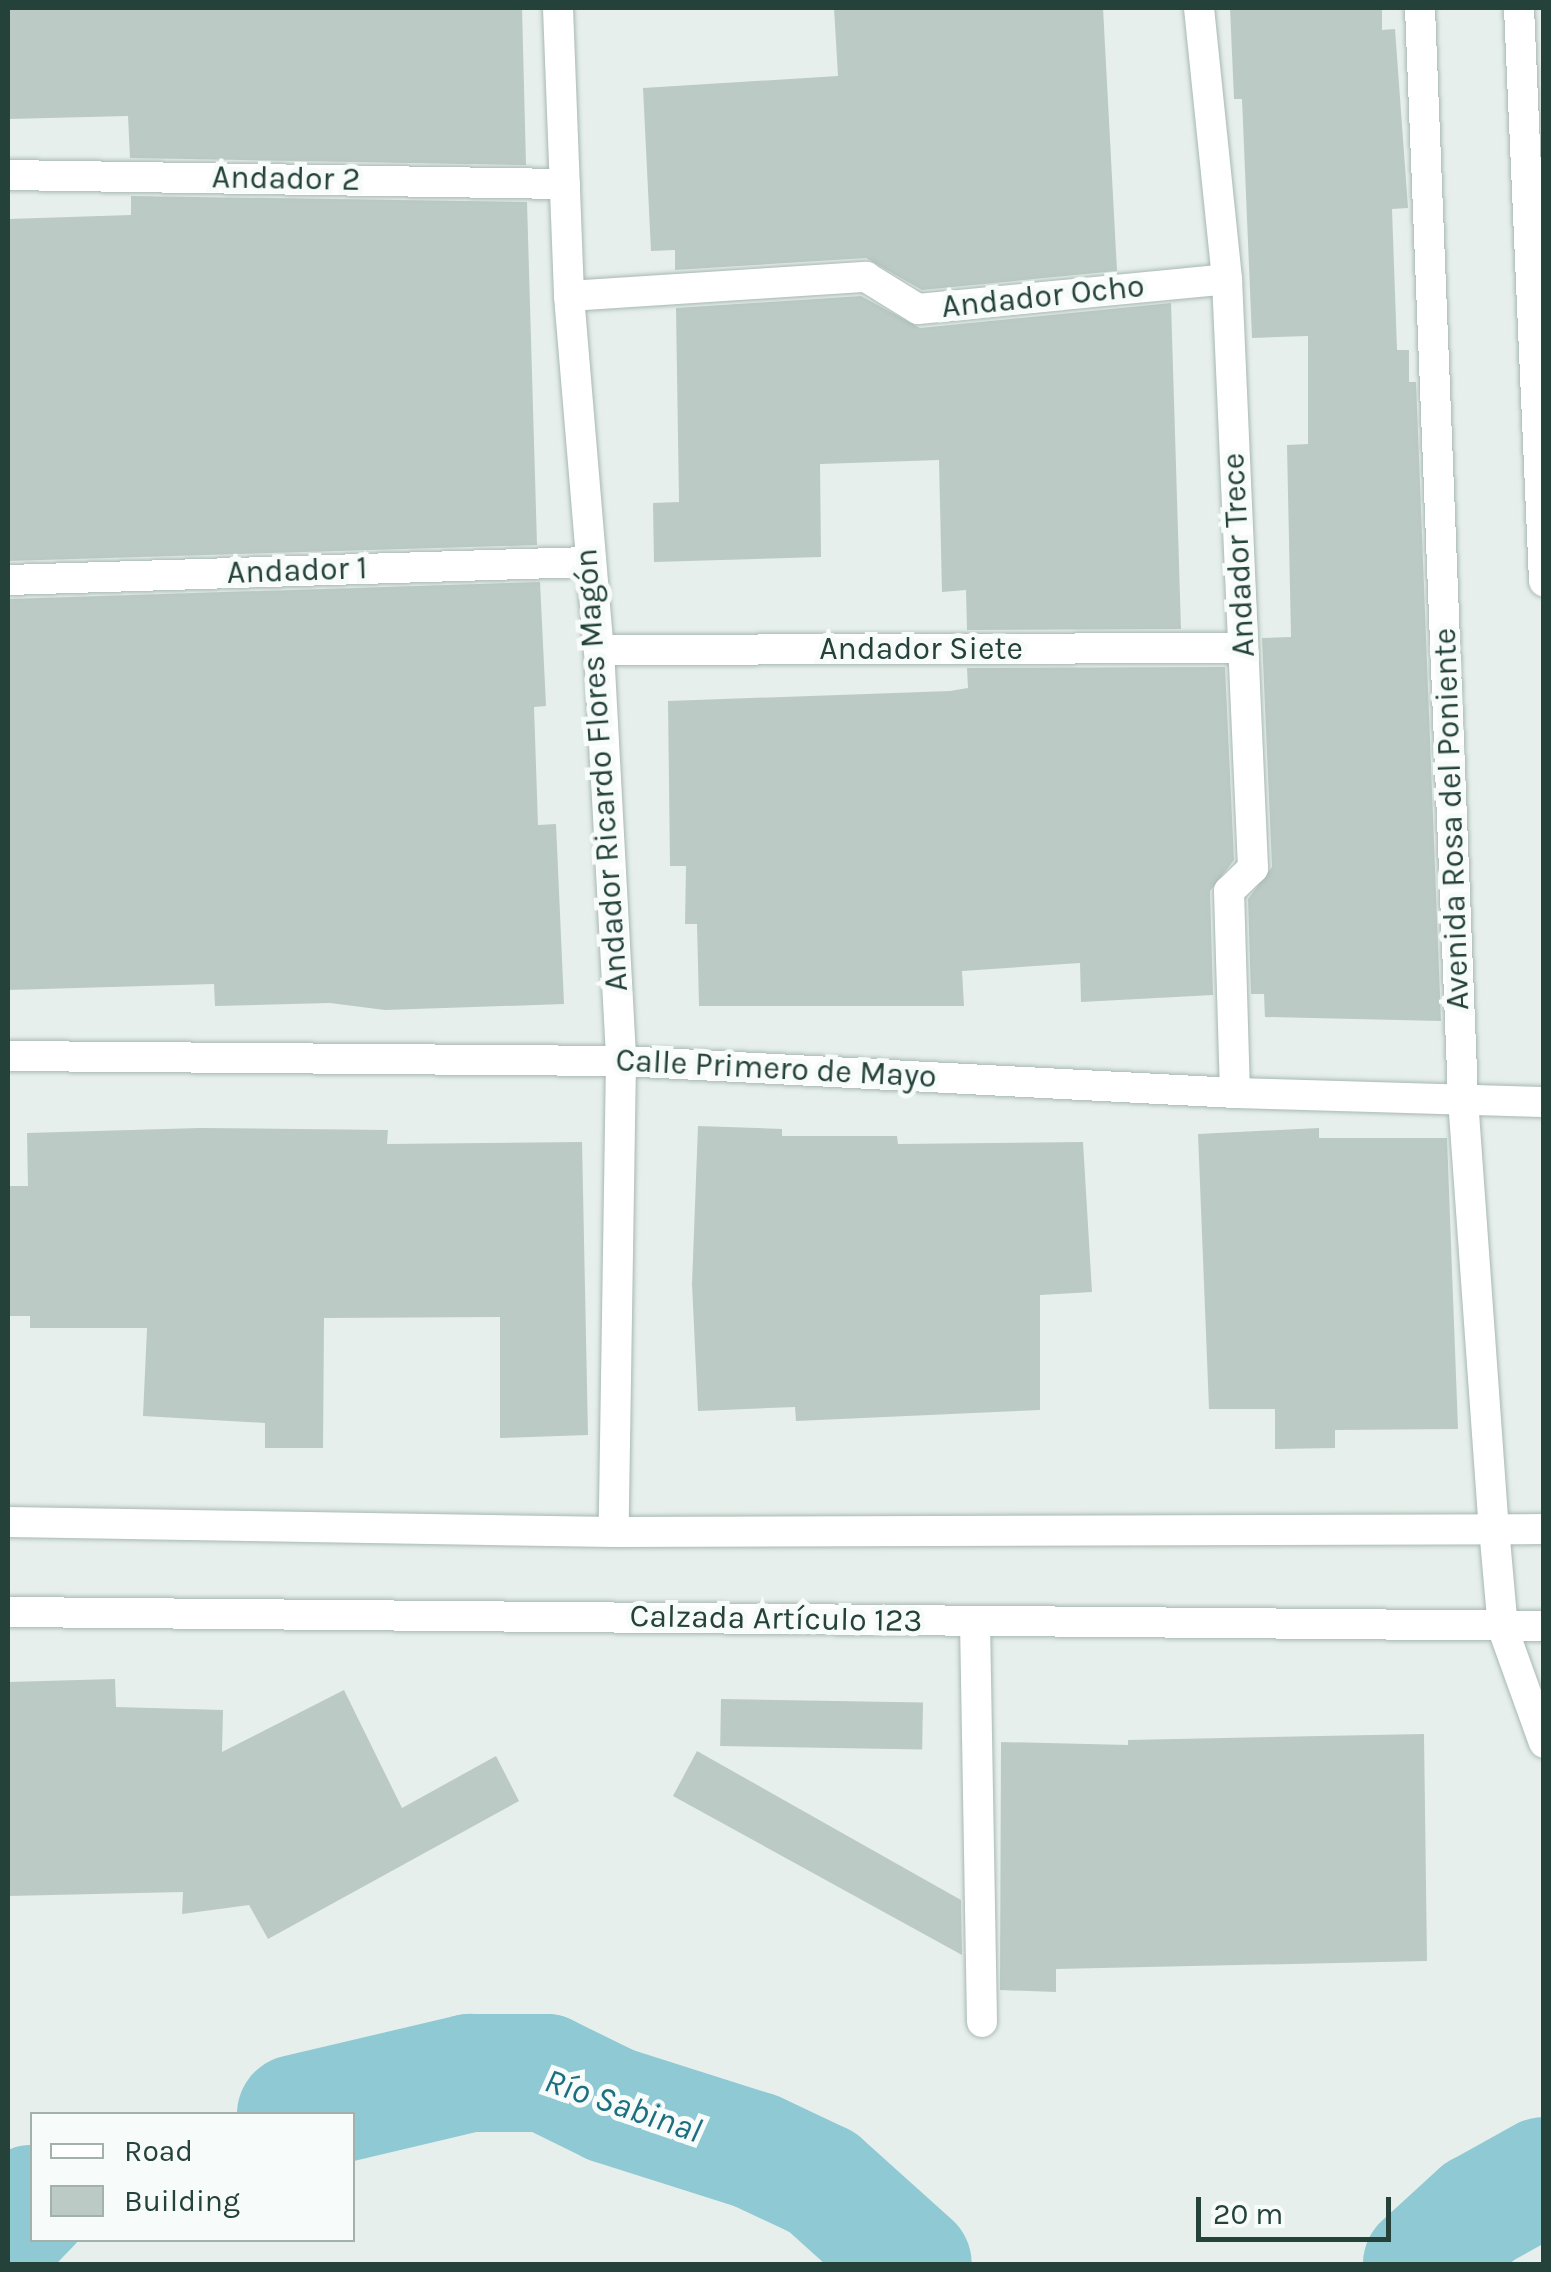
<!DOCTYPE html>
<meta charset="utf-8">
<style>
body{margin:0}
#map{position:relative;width:1551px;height:2272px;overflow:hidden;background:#e6efeb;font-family:Karla,sans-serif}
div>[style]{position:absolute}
.river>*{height:118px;margin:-59px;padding:0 59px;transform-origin:59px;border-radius:59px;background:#8ec9d4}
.building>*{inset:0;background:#bbcac4;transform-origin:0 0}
.roads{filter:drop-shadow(0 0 2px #a8b8b2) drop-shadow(0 0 2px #a8b8b2)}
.lane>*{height:30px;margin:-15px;padding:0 15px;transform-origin:15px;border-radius:15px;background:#fff}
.street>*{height:30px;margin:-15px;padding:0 15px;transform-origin:15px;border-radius:15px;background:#fff}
.secondary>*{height:30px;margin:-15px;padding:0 15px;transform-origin:15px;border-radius:15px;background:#fff}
span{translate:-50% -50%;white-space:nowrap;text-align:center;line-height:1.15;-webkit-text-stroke:10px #f7fbf9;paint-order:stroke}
.street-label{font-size:32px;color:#24423a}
.water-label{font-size:35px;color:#1c6f80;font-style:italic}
.frame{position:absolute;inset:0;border:10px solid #24423a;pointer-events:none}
.legend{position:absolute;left:30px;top:2112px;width:325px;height:130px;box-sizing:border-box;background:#f7fbf9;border:2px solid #a3b1ad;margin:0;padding:12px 18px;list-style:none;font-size:30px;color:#24423a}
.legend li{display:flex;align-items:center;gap:20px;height:50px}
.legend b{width:50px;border:2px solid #a3b1ad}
.scale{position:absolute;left:1196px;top:2197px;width:195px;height:45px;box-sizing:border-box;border:5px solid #24423a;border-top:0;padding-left:12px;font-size:30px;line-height:35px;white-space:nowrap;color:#24423a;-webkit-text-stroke:8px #f7fbf9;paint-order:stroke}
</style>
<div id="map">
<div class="river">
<i style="left:296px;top:2114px;width:179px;rotate:-13.3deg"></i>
<i style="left:470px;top:2073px;width:76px"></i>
<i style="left:546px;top:2073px;width:72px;rotate:26.2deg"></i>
<i style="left:611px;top:2105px;width:152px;rotate:17.6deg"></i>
<i style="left:756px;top:2151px;width:73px;rotate:25.2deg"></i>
<i style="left:822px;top:2182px;width:122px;rotate:42deg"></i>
<i style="left:8px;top:2229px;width:35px;rotate:-46deg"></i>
<i style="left:1422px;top:2264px;width:77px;rotate:-42.4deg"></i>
<i style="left:1479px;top:2212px;width:74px;rotate:-29deg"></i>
</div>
<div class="building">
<i style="clip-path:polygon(8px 8px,522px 8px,526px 165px,130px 158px,128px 116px,8px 119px)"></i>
<i style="clip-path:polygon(834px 8px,1103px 8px,1117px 271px,922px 290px,866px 258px,675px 270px,675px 250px,651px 251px,643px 88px,838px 76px)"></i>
<i style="clip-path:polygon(1230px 8px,1382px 8px,1382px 30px,1395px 29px,1408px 208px,1392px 209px,1397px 350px,1409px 350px,1409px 382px,1416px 382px,1441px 1021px,1265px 1017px,1264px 994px,1251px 994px,1248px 899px,1272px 867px,1262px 638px,1291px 637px,1287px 445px,1308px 444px,1308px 336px,1252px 338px,1242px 99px,1234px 99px)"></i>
<i style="clip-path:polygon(131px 196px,527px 202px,537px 545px,8px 561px,8px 219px,131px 215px)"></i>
<i style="clip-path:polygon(861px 296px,920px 328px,1171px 303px,1181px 629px,967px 630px,966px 590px,942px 592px,939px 460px,820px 464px,821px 557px,654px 562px,653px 503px,679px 502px,676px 308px)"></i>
<i style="clip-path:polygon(540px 582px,546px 706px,534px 707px,538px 825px,556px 824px,564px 1004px,385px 1010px,330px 1003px,215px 1006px,214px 984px,8px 990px,8px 599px)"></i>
<i style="clip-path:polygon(1225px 667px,1234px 860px,1210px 891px,1213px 995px,1081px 1002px,1080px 963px,962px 971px,964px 1006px,699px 1006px,697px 924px,685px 924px,686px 866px,670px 866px,668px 701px,950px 691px,968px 688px,967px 668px)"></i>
<i style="clip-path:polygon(698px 1126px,782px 1129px,782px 1136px,897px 1136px,898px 1144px,1083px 1142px,1092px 1292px,1040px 1295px,1040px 1410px,796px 1421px,795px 1407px,698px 1411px,692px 1284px)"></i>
<i style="clip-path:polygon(200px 1128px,388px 1130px,387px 1144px,582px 1142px,588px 1435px,500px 1438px,500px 1317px,324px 1318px,323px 1448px,265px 1448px,265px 1423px,143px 1416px,147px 1328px,30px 1328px,30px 1316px,8px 1316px,8px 1186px,28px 1186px,27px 1133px)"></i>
<i style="clip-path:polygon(1319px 1128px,1319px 1138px,1447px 1138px,1458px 1429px,1335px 1430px,1335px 1448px,1275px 1449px,1275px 1409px,1209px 1409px,1198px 1134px)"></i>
<i style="clip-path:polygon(115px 1679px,116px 1707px,223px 1710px,222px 1752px,344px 1690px,402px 1808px,496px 1756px,519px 1801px,268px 1939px,249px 1905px,182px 1914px,183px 1892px,8px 1896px,8px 1682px)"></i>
<i style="left:721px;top:1699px;width:202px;height:47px;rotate:1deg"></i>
<i style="clip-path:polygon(1424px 1734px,1427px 1961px,1056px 1969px,1056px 1992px,1000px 1990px,1001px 1742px,1128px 1745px,1128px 1740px)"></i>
<i style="clip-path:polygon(697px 1751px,961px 1900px,962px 1955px,673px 1796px)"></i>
</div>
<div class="roads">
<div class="lane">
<i style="left:975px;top:1621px;width:401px;rotate:89deg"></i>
</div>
<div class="street">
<i style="left:558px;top:8px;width:288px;rotate:87.8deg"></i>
<i style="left:569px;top:296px;width:355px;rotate:85.2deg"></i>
<i style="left:599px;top:650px;width:412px;rotate:86.9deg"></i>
<i style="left:621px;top:1061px;width:471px;rotate:90.9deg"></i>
<i style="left:1199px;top:8px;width:272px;rotate:84.1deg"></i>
<i style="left:1227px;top:279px;width:590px;rotate:87.47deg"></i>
<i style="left:1253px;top:868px;width:33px;rotate:136deg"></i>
<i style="left:1229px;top:891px;width:202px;rotate:88.3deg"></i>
<i style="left:8px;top:175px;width:557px;rotate:0.93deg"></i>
<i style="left:569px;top:296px;width:298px;rotate:-3.7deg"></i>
<i style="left:866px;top:277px;width:61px;rotate:31.6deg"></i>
<i style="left:918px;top:309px;width:310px;rotate:-5.5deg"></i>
<i style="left:8px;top:580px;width:579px;rotate:-1.78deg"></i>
<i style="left:599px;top:650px;width:644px;rotate:-0.18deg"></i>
<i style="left:8px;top:1056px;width:613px;rotate:0.47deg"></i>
<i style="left:621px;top:1061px;width:615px;rotate:2.98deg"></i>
<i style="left:1235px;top:1093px;width:309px;rotate:1.7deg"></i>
</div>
<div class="secondary">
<i style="left:1420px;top:8px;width:1092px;rotate:87.74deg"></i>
<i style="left:1463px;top:1099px;width:430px;rotate:85.9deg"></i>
<i style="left:1494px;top:1528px;width:101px;rotate:84.9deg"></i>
<i style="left:1503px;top:1629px;width:121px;rotate:70.2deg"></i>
<i style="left:1519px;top:8px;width:574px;rotate:87.5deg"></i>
<i style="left:8px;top:1522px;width:606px;rotate:0.95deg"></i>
<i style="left:614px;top:1532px;width:930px;rotate:-0.18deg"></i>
<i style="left:8px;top:1612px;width:1536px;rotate:0.52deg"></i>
</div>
</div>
<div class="street-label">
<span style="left:286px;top:179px;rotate:1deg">Andador 2</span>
<span style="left:1043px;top:297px;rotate:-6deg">Andador Ocho</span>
<span style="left:1239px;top:555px;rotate:-93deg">Andador Trece</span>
<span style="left:297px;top:571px;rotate:-2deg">Andador 1</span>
<span style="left:921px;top:649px">Andador Siete</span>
<span style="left:602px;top:770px;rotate:-94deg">Andador Ricardo Flores Magón</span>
<span style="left:1452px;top:819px;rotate:-92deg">Avenida Rosa del Poniente</span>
<span style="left:776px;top:1069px;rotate:3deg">Calle Primero de Mayo</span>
<span style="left:776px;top:1619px;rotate:1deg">Calzada Artículo 123</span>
</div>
<div class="water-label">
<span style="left:623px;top:2106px;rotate:19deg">Río Sabinal</span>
</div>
<div class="frame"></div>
<ul class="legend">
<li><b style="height:12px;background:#fff"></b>Road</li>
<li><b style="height:28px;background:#bbcac4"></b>Building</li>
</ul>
<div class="scale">20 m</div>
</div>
